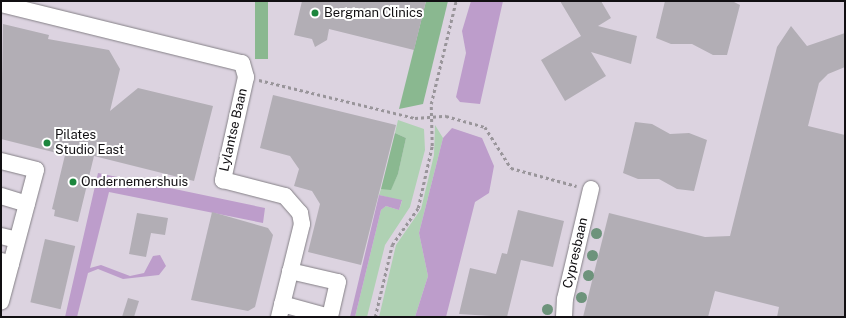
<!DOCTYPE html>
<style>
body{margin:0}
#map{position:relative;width:846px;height:318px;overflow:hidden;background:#e7e2e9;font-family:"Public Sans",sans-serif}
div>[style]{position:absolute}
.built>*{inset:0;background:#dcd3e0;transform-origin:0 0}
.green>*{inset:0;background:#afd1b3}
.forest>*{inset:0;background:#8ab890;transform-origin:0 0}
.water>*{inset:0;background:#bd9dcb}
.building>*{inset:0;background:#b2aeb5;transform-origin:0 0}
.path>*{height:2.5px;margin-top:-1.25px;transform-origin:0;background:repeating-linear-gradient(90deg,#99959a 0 3px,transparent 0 6px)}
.roads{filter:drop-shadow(0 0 1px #848086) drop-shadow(0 0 1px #848086)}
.minor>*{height:16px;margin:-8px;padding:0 8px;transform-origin:8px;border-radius:8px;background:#fff}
.trees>*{width:11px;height:11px;margin:-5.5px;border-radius:50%;background:#6d937b}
.dots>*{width:11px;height:11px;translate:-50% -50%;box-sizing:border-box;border:2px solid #fff;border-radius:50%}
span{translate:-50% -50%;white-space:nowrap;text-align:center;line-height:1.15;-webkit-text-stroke:4px #fff;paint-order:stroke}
.poi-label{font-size:13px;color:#110f12}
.left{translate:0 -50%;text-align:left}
.street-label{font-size:13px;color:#110f12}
.frame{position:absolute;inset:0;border:2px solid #110f12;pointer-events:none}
</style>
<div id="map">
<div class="built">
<i style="left:1px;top:1px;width:844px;height:316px"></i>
</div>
<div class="green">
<i style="clip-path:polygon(398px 120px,424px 129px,425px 150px,410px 207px,385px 245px,367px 317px,355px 317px,381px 210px,386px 206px,399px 210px,402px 201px,379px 195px,381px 189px,391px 189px,398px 174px,406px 138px,395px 133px)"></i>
<i style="clip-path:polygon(435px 125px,443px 138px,419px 233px,428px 276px,415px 317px,379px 317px,396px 245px,421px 209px,434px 155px)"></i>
</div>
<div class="forest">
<i style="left:255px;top:1px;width:13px;height:58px"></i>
<i style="clip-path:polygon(426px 1px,448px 1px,423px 104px,399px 109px)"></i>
<i style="clip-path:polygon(395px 133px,406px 138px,398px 174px,391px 190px,381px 189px)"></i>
</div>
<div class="water">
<i style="clip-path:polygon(471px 1px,503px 1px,480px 104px,460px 102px,456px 97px,466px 53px,462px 31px)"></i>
<i style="clip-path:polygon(452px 128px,482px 138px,494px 166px,489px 193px,475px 202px,446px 317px,415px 317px,428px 276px,419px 233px,443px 138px)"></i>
<i style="clip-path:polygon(98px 173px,265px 208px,263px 223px,109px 192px,90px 268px,101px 265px,130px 276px,144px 273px,153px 256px,160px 255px,166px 266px,159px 275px,123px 279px,98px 269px,88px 273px,77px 317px,65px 317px)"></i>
<i style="clip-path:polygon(379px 195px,402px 200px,399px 210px,386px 206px,381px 210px,355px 317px,350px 317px)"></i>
</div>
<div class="building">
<i style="clip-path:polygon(302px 1px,426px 1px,414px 50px,329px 29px,327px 40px,315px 47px,312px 39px,294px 35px)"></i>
<i style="clip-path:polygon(560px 1px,601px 1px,611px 18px,598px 26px,637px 36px,631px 64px,591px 52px,606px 76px,565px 101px,541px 60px,581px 36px)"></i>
<i style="clip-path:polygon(665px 1px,732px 1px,740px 5px,727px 55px,713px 55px,692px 44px,671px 44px,656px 38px)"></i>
<i style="clip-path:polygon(3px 24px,49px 35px,48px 39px,109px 50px,120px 69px,110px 111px,138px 88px,213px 106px,194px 181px,94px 156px,78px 222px,54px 216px,55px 210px,52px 209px,65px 155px,1px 139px)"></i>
<i style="clip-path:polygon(791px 26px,807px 46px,845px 33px,845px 67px,828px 74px,819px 83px,808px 126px,845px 135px,845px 317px,777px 317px,779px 307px,715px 291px,708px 317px,583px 317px,609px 213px,705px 237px,730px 236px,777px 47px)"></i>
<i style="clip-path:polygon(273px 95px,396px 125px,361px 265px,308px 252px,320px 204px,312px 191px,294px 186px,299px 169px,290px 156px,260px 148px)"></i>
<i style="clip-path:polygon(635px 122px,652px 124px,670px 134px,689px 133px,707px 140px,694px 191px,677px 189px,659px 179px,638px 179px,623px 173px)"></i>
<i style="clip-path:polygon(518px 210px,564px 221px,553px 267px,521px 260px,507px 317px,459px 314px,470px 268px,496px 274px,502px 253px,507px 254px)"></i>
<i style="clip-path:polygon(212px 212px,268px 228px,273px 235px,255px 307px,248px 311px,191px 300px)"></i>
<i style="clip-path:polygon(137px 213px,168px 218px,165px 235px,151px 233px,146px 257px,129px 254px)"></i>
<i style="left:45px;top:239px;width:31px;height:65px;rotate:13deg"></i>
<i style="clip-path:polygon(128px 298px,139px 301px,134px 317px,122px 317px)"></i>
</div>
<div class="path">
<i style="left:259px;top:80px;width:161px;rotate:13.7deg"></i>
<i style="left:415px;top:118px;width:31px;rotate:-4deg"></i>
<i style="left:446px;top:116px;width:41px;rotate:15.8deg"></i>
<i style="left:485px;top:127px;width:49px;rotate:57.6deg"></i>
<i style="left:511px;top:168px;width:68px;rotate:15.3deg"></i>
<i style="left:375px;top:317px;width:74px;rotate:-76.7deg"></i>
<i style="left:392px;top:245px;width:45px;rotate:-54.9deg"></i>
<i style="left:418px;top:208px;width:64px;rotate:-77.3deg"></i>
<i style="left:432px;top:146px;width:42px;rotate:-91.4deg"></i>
<i style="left:431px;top:104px;width:106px;rotate:-76.4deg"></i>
</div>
<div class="roads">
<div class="minor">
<i style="left:1px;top:4px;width:248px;rotate:13.8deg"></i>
<i style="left:242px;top:63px;width:15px;rotate:74deg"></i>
<i style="left:246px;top:77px;width:106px;rotate:102.6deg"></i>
<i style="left:223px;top:180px;width:64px;rotate:14.5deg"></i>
<i style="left:285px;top:196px;width:23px;rotate:49deg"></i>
<i style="left:300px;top:213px;width:11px;rotate:80deg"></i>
<i style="left:302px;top:224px;width:96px;rotate:103.9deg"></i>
<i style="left:1px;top:161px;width:36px;rotate:14deg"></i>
<i style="left:36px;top:170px;width:97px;rotate:104.9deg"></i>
<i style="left:1px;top:196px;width:27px;rotate:17deg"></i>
<i style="left:1px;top:236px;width:16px;rotate:14deg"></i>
<i style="left:1px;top:261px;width:10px;rotate:17deg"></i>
<i style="left:11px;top:264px;width:39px;rotate:105deg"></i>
<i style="left:290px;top:271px;width:49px;rotate:12.9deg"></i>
<i style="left:338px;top:282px;width:36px;rotate:103deg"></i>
<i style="left:282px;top:304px;width:50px;rotate:15.2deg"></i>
<i style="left:564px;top:317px;width:18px;rotate:-87deg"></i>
<i style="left:565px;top:299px;width:113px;rotate:-76.7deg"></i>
</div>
</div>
<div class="trees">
<i style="left:596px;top:233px"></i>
<i style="left:592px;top:255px"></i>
<i style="left:588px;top:275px"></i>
<i style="left:581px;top:297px"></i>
<i style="left:547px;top:309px"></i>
</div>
<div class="dots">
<i style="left:315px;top:13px;background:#1c863d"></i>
<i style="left:47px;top:143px;background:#1c863d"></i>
<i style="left:73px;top:182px;background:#1c863d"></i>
</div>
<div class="poi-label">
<span class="left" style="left:324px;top:13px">Bergman Clinics</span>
<span class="left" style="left:55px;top:143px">Pilates<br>Studio East</span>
<span class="left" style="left:81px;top:182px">Ondernemershuis</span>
</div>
<div class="street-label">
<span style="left:234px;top:130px;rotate:-77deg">Lylantse Baan</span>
<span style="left:576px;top:253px;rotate:-77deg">Cypresbaan</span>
</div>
<div class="frame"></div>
</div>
